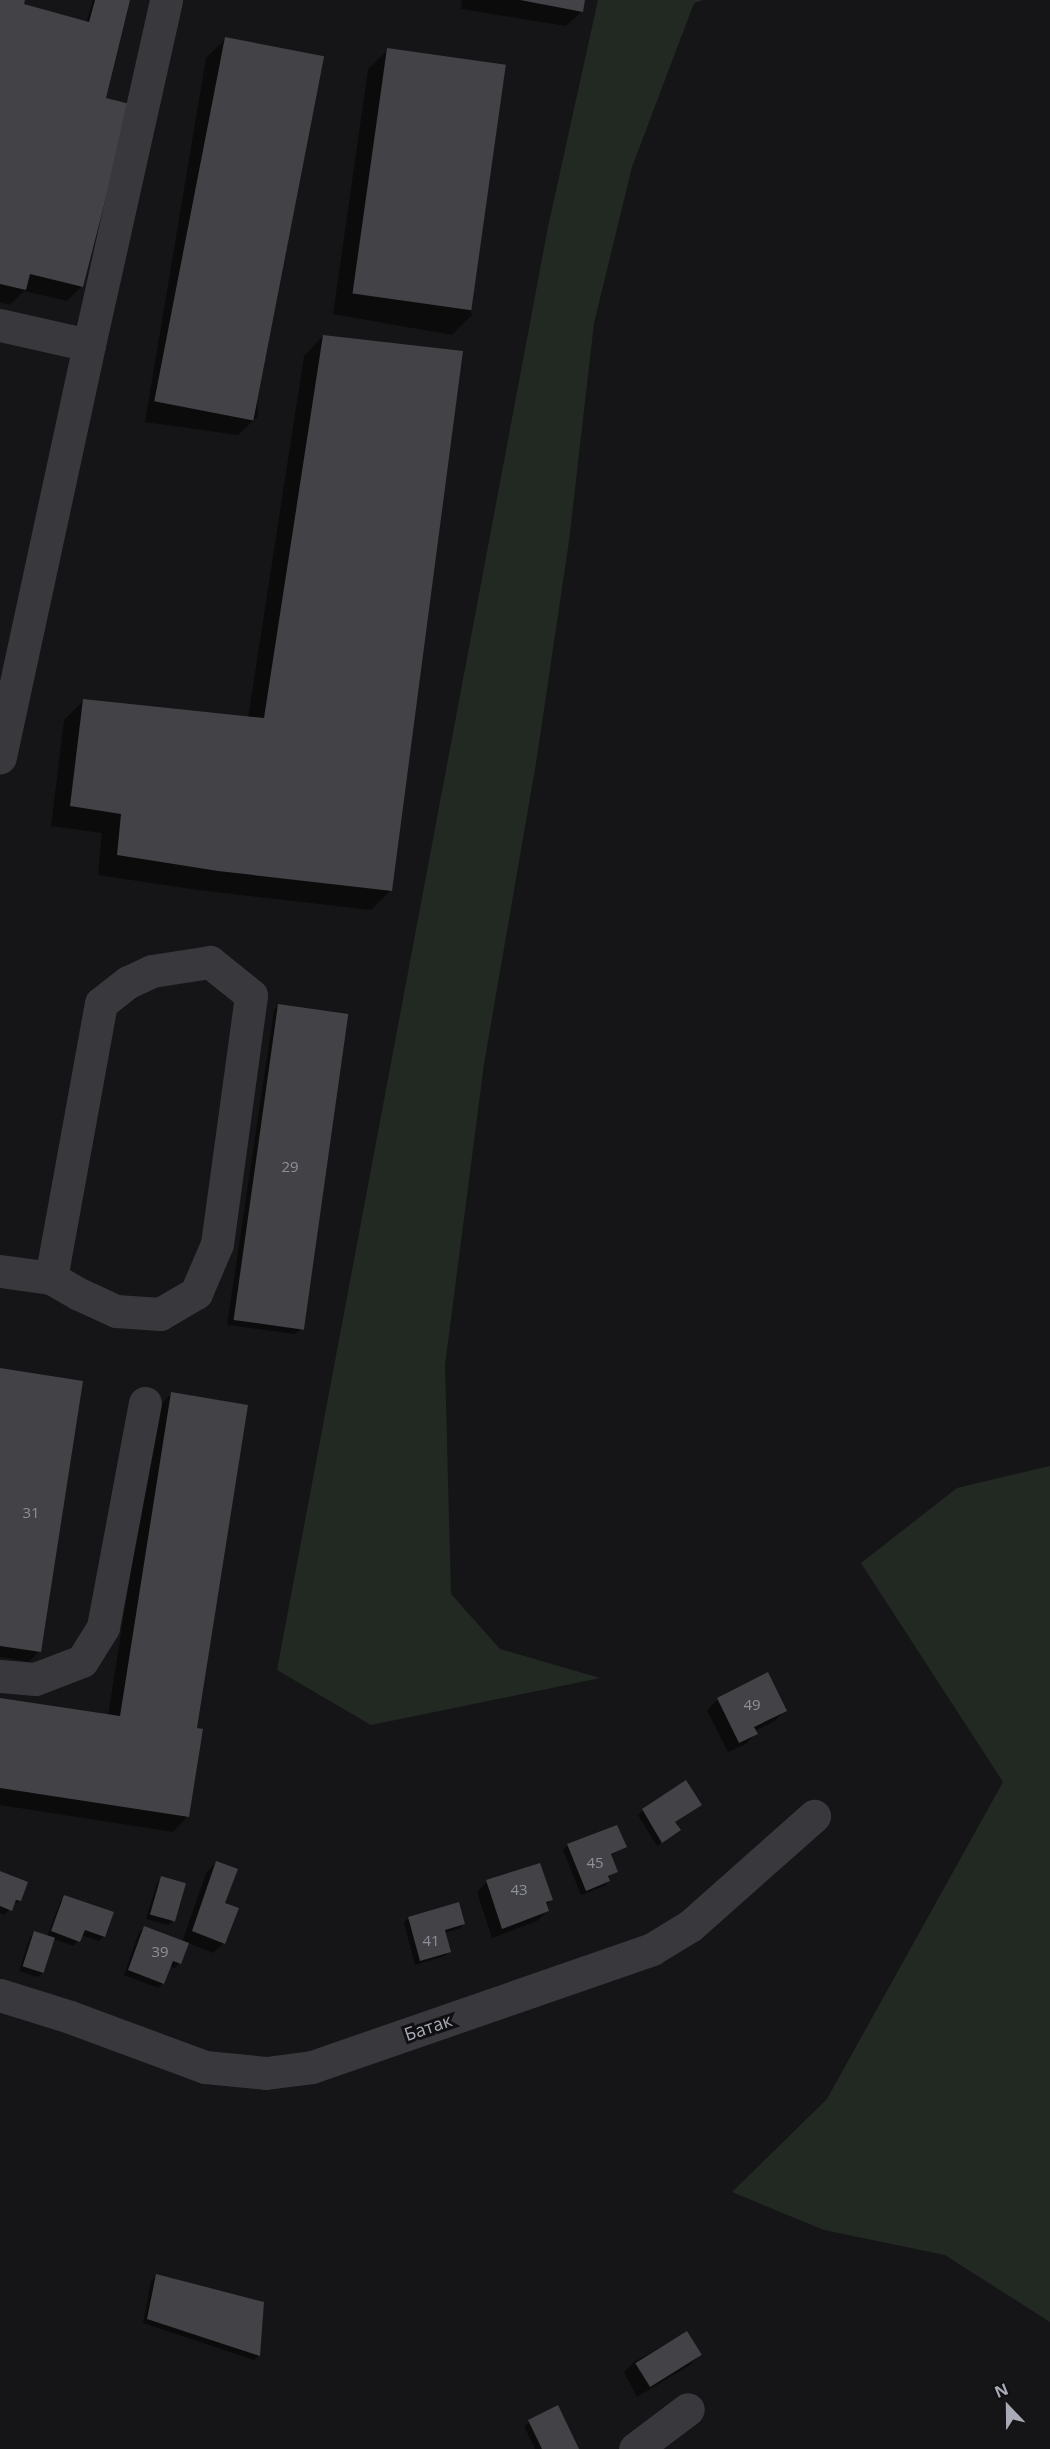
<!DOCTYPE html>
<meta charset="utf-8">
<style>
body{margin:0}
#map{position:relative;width:1050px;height:2449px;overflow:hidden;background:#151517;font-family:"Open Sans",sans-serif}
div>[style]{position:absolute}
.green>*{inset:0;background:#222923}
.shadow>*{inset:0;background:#0007}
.building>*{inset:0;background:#424247;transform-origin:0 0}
.minor>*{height:33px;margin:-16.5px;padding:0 16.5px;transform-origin:16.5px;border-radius:16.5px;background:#38383d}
span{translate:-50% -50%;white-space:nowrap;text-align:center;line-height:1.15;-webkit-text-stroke:6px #101012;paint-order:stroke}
.number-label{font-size:15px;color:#8e909a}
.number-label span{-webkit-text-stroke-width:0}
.street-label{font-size:18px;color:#a8aab6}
.north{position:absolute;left:978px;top:2377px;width:60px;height:60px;-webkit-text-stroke:4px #101012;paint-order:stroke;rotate:338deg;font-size:16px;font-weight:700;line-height:24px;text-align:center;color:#a8aab6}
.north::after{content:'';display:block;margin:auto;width:21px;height:27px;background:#a8aab6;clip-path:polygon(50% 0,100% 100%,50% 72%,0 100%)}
</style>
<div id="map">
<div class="green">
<i style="clip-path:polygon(598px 0,703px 0,694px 3px,632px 167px,594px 323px,569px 541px,536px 763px,484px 1064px,445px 1365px,451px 1594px,500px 1649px,600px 1678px,371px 1725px,277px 1670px,548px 227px)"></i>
<i style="clip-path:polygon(1050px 1466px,1050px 2322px,945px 2255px,824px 2230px,732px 2192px,827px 2099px,1003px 1782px,861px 1563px,957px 1488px)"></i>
</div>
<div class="shadow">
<i style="clip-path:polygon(0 0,24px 0,22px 5px,86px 23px,93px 0,128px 0,104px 99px,82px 286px,67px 301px,24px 291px,10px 305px,0 302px)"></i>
<i style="clip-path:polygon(462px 0,584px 0,582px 11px,566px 26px,461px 9px)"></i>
<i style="clip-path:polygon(226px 38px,258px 416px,238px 435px,145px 422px,206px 58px)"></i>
<i style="clip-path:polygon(388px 50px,472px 315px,452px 335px,333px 314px,368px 69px)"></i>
<i style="clip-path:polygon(323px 336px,391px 890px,371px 910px,198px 890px,98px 875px,102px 833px,51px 826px,64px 720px,84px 700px,248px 718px,304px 356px)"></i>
<i style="clip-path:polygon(279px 1005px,300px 1330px,295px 1334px,227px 1325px,274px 1010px)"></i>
<i style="clip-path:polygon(0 1370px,39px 1651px,29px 1662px,0 1657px)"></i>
<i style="clip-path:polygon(172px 1393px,196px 1730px,188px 1816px,173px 1832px,0 1805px,0 1699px,108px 1716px,156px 1409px)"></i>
<i style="clip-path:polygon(767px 1674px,785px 1710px,775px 1721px,754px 1731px,756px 1734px,746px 1744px,728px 1752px,707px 1710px,717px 1700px)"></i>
<i style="clip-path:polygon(700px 1805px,674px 1823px,679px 1830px,657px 1846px,638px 1815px,643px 1810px)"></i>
<i style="clip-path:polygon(568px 1845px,625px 1847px,610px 1856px,617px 1871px,607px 1878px,609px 1881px,604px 1886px,581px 1895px,563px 1850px)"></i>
<i style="clip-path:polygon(216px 1862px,223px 1904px,224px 1943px,213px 1953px,188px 1943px,180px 1963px,175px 1968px,169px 1966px,163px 1983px,158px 1988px,124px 1975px,139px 1932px,144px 1928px,182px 1942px,206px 1873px)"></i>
<i style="clip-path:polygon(0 1873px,20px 1901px,12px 1905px,5px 1915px,0 1913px)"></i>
<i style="clip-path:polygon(162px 1878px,174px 1920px,169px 1925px,146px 1919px,157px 1883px)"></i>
<i style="clip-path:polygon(487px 1882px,551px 1899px,546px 1905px,548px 1910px,537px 1921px,492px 1938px,477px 1892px)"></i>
<i style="clip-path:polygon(65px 1897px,104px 1936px,99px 1941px,81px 1935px,74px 1946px,54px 1939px,43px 1973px,38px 1977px,19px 1971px,30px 1937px,35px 1932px,47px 1937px,60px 1902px)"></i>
<i style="clip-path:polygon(408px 1918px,464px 1924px,459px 1929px,444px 1933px,449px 1951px,445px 1956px,415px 1965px,404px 1923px)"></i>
<i style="clip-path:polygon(156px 2276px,259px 2355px,254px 2360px,143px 2323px,151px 2281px)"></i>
<i style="clip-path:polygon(686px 2333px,700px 2355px,690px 2365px,637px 2397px,624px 2372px,634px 2362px)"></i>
<i style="clip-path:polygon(557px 2407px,577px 2449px,535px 2449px,524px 2426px)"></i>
</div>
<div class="building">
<i style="clip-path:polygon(0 0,25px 0,24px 4px,89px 22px,95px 0,130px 0,106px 98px,130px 104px,83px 287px,30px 274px,26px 290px,0 284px)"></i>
<i style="clip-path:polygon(520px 0,585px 0,583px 12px)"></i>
<i style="left:225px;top:37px;width:101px;height:371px;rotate:11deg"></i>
<i style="left:387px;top:48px;width:120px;height:248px;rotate:8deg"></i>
<i style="clip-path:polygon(323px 335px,463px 351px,392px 891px,218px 871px,117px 855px,121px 814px,70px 806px,83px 699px,264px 718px)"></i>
<i style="left:278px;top:1004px;width:71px;height:319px;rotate:8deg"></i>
<i style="clip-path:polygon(0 1368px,83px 1381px,41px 1652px,0 1646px)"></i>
<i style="clip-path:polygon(171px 1392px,248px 1405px,197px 1728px,203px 1729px,189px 1817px,0 1788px,0 1698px,120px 1716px)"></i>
<i style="clip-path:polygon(768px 1672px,787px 1711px,754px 1727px,758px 1734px,739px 1743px,717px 1698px)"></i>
<i style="clip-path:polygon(686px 1780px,702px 1805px,675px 1822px,681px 1830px,662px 1843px,642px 1809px)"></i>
<i style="clip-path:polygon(617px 1825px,627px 1847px,611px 1854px,618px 1872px,608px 1876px,610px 1881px,586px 1891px,567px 1844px)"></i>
<i style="clip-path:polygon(216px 1861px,238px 1869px,225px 1903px,239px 1908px,225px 1944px,192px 1931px)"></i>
<i style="clip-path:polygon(540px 1863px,553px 1900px,546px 1902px,549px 1911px,502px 1929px,486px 1880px)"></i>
<i style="clip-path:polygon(0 1871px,28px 1882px,21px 1901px,16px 1900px,12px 1911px,0 1906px)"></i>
<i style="left:161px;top:1876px;width:26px;height:40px;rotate:16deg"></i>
<i style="clip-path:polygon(64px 1895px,114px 1912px,105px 1937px,85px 1930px,80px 1942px,51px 1931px)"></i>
<i style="clip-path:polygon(459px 1902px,465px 1924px,445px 1930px,451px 1952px,420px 1961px,408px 1917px)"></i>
<i style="clip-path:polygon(144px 1926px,189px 1943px,181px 1964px,173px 1961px,164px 1984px,128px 1970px)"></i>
<i style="left:34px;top:1931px;width:22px;height:37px;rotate:18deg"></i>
<i style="clip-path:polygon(156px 2274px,264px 2302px,260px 2356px,147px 2319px)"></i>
<i style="left:687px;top:2331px;width:28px;height:61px;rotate:58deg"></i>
<i style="clip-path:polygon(558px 2405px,579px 2449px,542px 2449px,528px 2420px)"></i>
</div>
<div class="minor">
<i style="left:0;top:325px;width:91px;rotate:12.7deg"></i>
<i style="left:89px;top:345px;width:422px;rotate:102.2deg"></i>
<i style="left:89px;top:345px;width:353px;rotate:-77.4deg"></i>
<i style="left:0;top:1271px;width:51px;rotate:7.8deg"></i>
<i style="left:51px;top:1278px;width:32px;rotate:30deg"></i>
<i style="left:79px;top:1294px;width:41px;rotate:24.7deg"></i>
<i style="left:116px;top:1311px;width:44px;rotate:3.9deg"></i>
<i style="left:160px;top:1314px;width:42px;rotate:-30.3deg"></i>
<i style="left:196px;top:1293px;width:53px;rotate:-66.8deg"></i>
<i style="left:217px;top:1244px;width:251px;rotate:-82.2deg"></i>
<i style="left:251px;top:995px;width:53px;rotate:-141.2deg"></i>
<i style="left:210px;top:962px;width:59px;rotate:171.2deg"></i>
<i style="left:152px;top:971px;width:26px;rotate:155deg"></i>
<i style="left:128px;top:982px;width:34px;rotate:142deg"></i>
<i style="left:101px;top:1003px;width:280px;rotate:100.3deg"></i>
<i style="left:0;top:1676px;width:35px;rotate:5deg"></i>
<i style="left:35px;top:1679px;width:50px;rotate:-21deg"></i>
<i style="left:82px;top:1661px;width:40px;rotate:-58deg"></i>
<i style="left:103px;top:1627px;width:228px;rotate:-79.4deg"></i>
<i style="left:0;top:1995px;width:73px;rotate:17.4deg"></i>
<i style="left:70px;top:2017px;width:144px;rotate:20.3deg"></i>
<i style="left:205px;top:2067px;width:61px;rotate:5.6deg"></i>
<i style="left:266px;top:2073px;width:46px;rotate:-7.4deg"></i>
<i style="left:312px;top:2067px;width:360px;rotate:-19.1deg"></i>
<i style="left:652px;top:1949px;width:44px;rotate:-31.2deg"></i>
<i style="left:690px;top:1926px;width:166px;rotate:-41.6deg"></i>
<i style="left:635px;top:2449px;width:66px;rotate:-37deg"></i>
</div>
<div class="number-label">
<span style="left:290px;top:1167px">29</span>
<span style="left:31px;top:1513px">31</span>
<span style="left:752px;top:1705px">49</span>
<span style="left:595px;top:1863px">45</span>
<span style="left:519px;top:1890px">43</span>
<span style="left:431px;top:1941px">41</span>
<span style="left:160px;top:1952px">39</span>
</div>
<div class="street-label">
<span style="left:428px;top:2027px;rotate:-19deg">Батак</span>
</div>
<div class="north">N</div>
</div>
